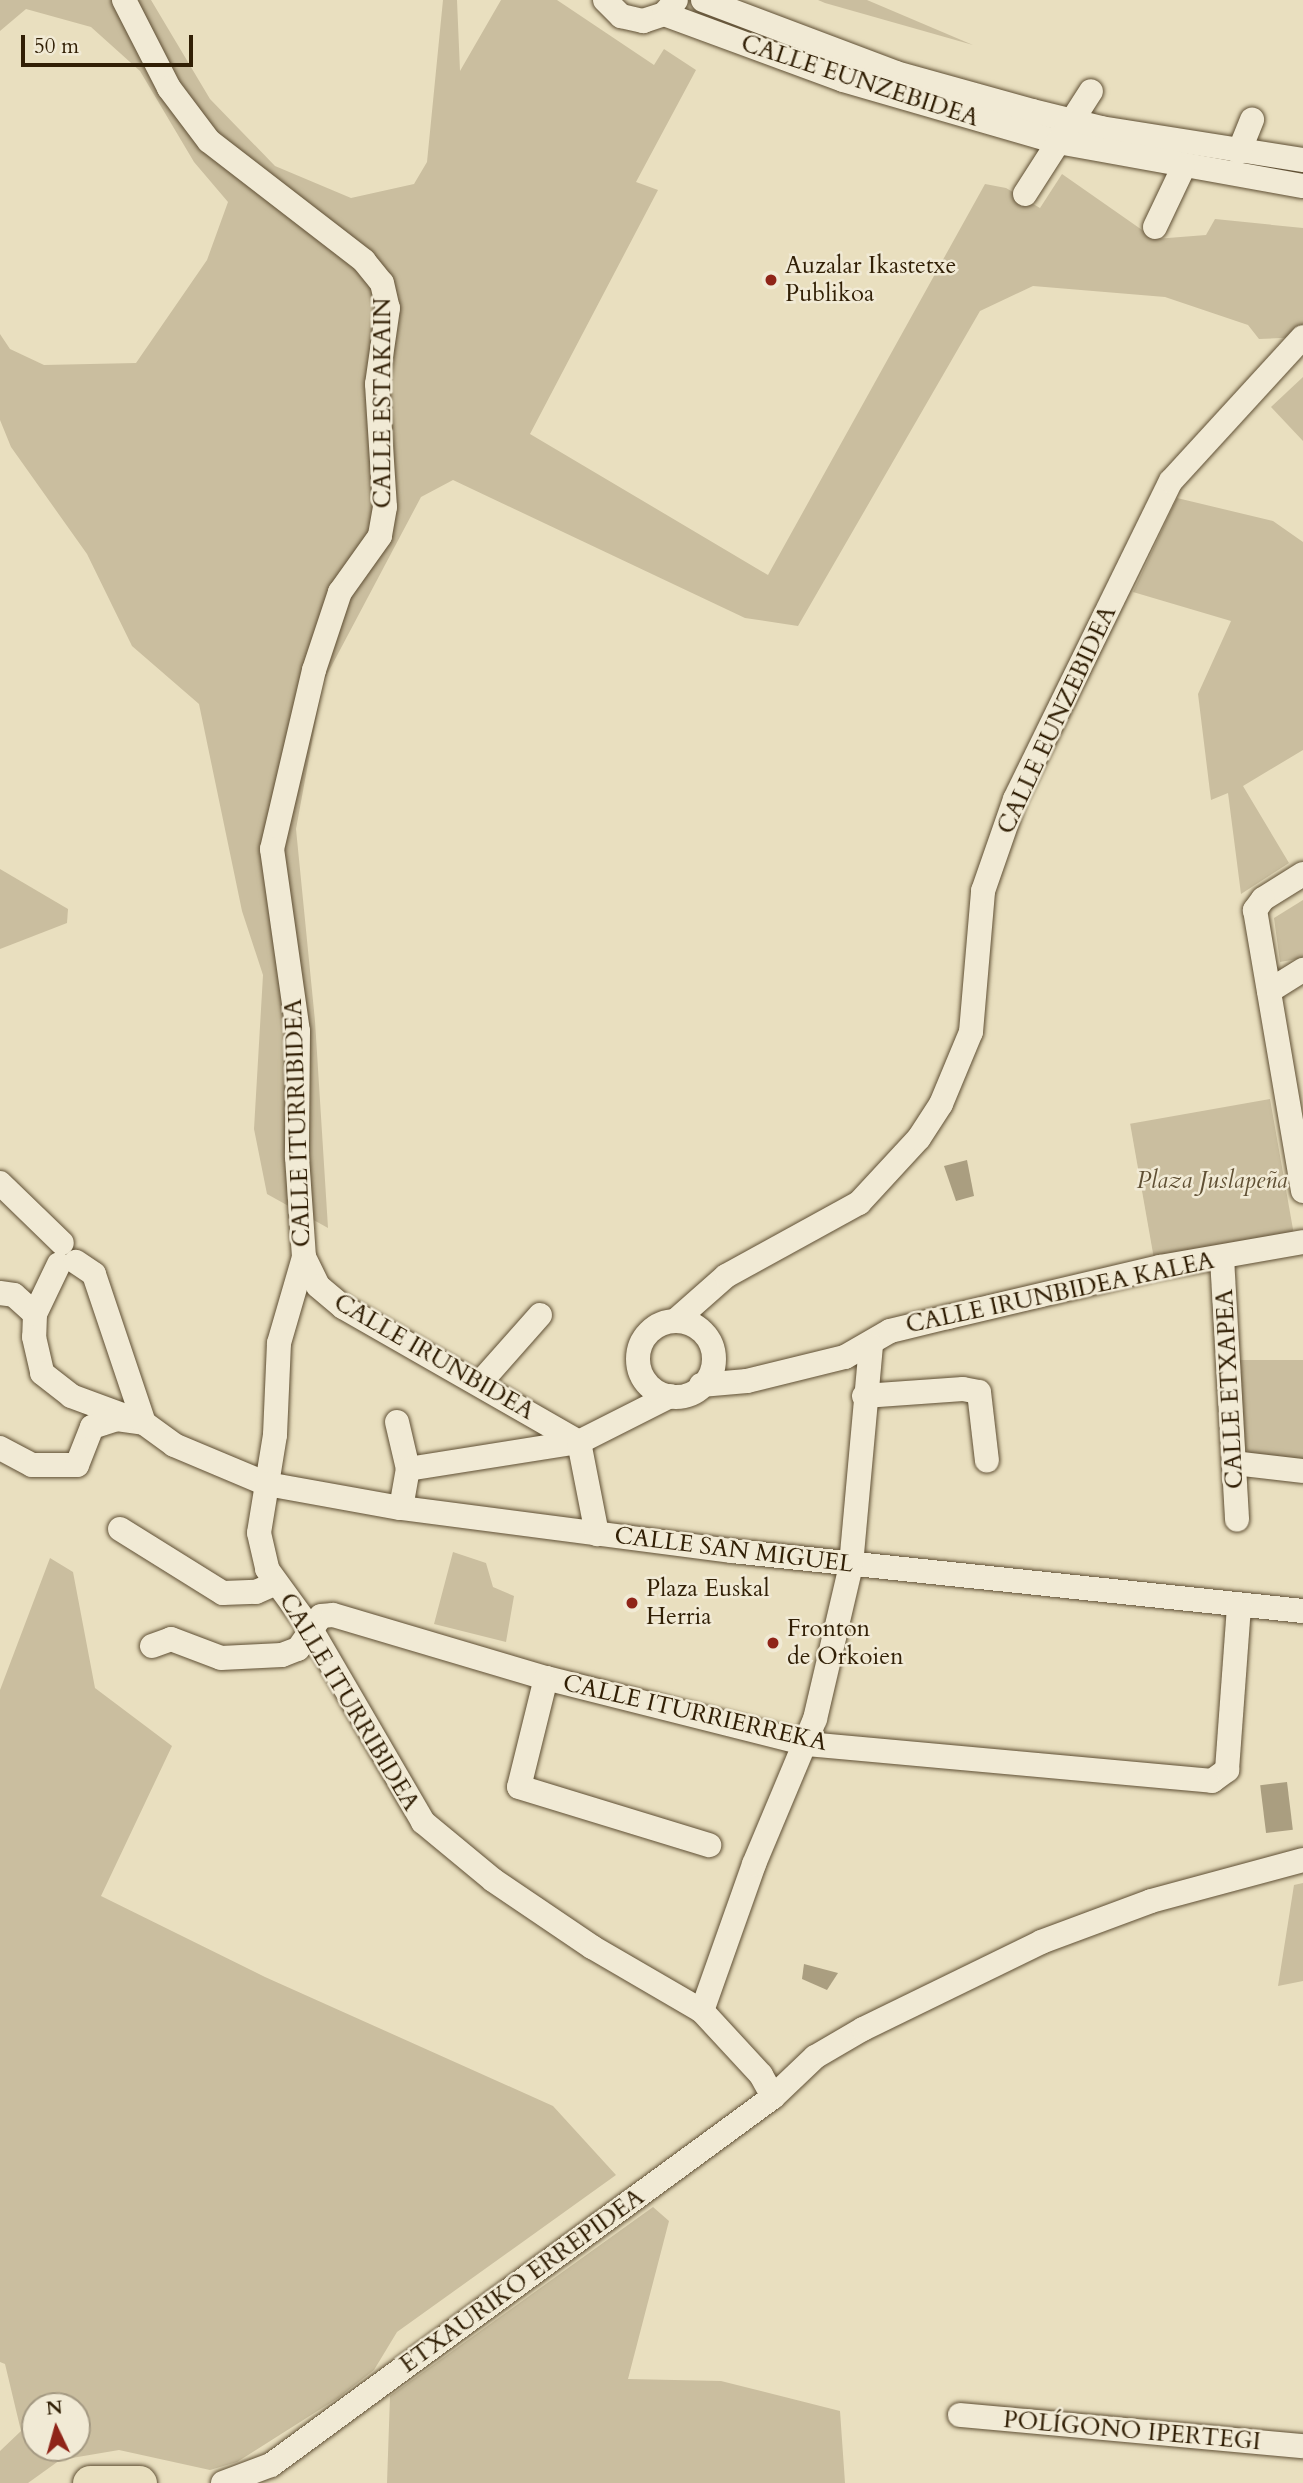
<!DOCTYPE html>
<meta charset="utf-8">
<style>
body{margin:0}
#map{position:relative;width:1303px;height:2483px;overflow:hidden;background:#e9dfbf;font-family:Cardo,serif}
div>[style]{position:absolute}
.green>*{inset:0;background:#cabe9f;transform-origin:0 0}
.water>*{inset:0;background:#aa9e80;transform-origin:0 0}
.roads{filter:drop-shadow(0 0 2px #5f4f34) drop-shadow(0 0 2px #5f4f34)}
.minor>*{height:24px;margin:-12px;padding:0 12px;transform-origin:12px;border-radius:12px;background:#f1ead5}
.minor>.ring{margin:-12px;padding:0;box-sizing:content-box;background:none;border:24px solid #f1ead5;border-radius:50%}
.highway>*{height:35px;margin:-17.5px;padding:0 17.5px;transform-origin:17.5px;border-radius:17.5px;background:#e9dfbf}
.dots>*{width:19px;height:19px;translate:-50% -50%;box-sizing:border-box;border:4px solid #f1ead5;border-radius:50%}
span{translate:-50% -50%;white-space:nowrap;text-align:center;line-height:1.15;-webkit-text-stroke:5px #f1ead5;paint-order:stroke}
.street-label{font-size:24px;color:#311f05}
.poi-label{font-size:24px;color:#311f05}
.left{translate:0 -50%;text-align:left}
.park-label{font-size:24px;color:#5f4f33;font-style:italic}
.north{position:absolute;left:21px;top:2392px;width:70px;height:70px;box-sizing:border-box;background:#f1ead5;border:2px solid #a49982;border-radius:50%;rotate:355deg;font-size:19px;font-weight:700;line-height:28px;text-align:center;color:#311f05}
.north::after{content:'';display:block;margin:auto;width:24px;height:32px;background:#8f2418;clip-path:polygon(50% 0,100% 100%,50% 72%,0 100%)}
.scale{position:absolute;left:21px;top:35px;width:172px;height:32px;box-sizing:border-box;border:4px solid #311f05;border-top:0;padding-left:9px;font-size:21px;line-height:24px;white-space:nowrap;color:#311f05;-webkit-text-stroke:5px #f1ead5;paint-order:stroke}
</style>
<div id="map">
<div class="green">
<i style="clip-path:polygon(0 0,151px 0,210px 99px,275px 166px,351px 198px,414px 184px,427px 162px,443px 0,457px 0,460px 71px,501px 0,557px 0,654px 65px,664px 49px,696px 70px,636px 182px,658px 190px,530px 434px,768px 575px,985px 184px,1006px 188px,1040px 208px,1062px 174px,1155px 239px,1206px 235px,1215px 219px,1303px 228px,1303px 337px,1259px 339px,1248px 325px,1165px 297px,1033px 286px,980px 311px,798px 626px,745px 618px,453px 480px,421px 497px,323px 682px,296px 829px,315px 1021px,328px 1228px,267px 1194px,254px 1129px,263px 975px,242px 911px,199px 704px,132px 646px,87px 554px,11px 447px,0 420px,0 334px,10px 349px,44px 365px,136px 363px,207px 260px,228px 202px,194px 162px,140px 71px,91px 27px,26px 9px,0 31px)"></i>
<i style="clip-path:polygon(818px 0,867px 0,973px 45px,825px 3px)"></i>
<i style="clip-path:polygon(1303px 377px,1303px 441px,1271px 407px)"></i>
<i style="clip-path:polygon(1177px 498px,1273px 521px,1303px 542px,1303px 750px,1243px 786px,1289px 863px,1241px 894px,1228px 793px,1211px 800px,1198px 694px,1231px 621px,1133px 592px)"></i>
<i style="clip-path:polygon(0 869px,68px 909px,67px 923px,0 949px)"></i>
<i style="clip-path:polygon(1303px 900px,1303px 958px,1280px 962px,1274px 918px)"></i>
<i style="left:1270px;top:1099px;width:141px;height:142px;rotate:80deg"></i>
<i style="clip-path:polygon(1237px 1360px,1303px 1360px,1303px 1459px,1249px 1453px,1243px 1444px)"></i>
<i style="clip-path:polygon(453px 1552px,486px 1563px,493px 1587px,514px 1596px,506px 1642px,434px 1624px)"></i>
<i style="clip-path:polygon(evenodd,50px 1558px,73px 1572px,95px 1688px,172px 1746px,101px 1896px,265px 1977px,553px 2106px,616px 2175px,397px 2332px,374px 2370px,338px 2398px,237px 2462px,210px 2470px,119px 2450px,60px 2460px,28px 2483px,0 2483px,0 2451px,21px 2431px,5px 2364px,0 2362px,0 1690px,50px 1558px,35px 2406px,77px 2406px,77px 2448px,35px 2448px,35px 2406px)"></i>
<i style="clip-path:polygon(1303px 1883px,1303px 1981px,1278px 1986px,1294px 1885px)"></i>
<i style="clip-path:polygon(653px 2207px,669px 2221px,628px 2379px,721px 2381px,840px 2411px,845px 2483px,387px 2483px,390px 2396px)"></i>
</div>
<div class="water">
<i style="clip-path:polygon(967px 1160px,974px 1196px,956px 1201px,944px 1166px)"></i>
<i style="left:1287px;top:1782px;width:48px;height:27px;rotate:83deg"></i>
<i style="clip-path:polygon(804px 1964px,838px 1973px,827px 1990px,802px 1979px)"></i>
</div>
<div class="roads">
<div class="minor">
<i style="left:124px;top:0;width:99px;rotate:62.9deg"></i>
<i style="left:169px;top:88px;width:66px;rotate:53deg"></i>
<i style="left:209px;top:141px;width:196px;rotate:37.7deg"></i>
<i style="left:364px;top:261px;width:28px;rotate:51deg"></i>
<i style="left:382px;top:283px;width:26px;rotate:77deg"></i>
<i style="left:388px;top:308px;width:77px;rotate:98.2deg"></i>
<i style="left:377px;top:384px;width:123px;rotate:86.3deg"></i>
<i style="left:385px;top:507px;width:29px;rotate:100deg"></i>
<i style="left:380px;top:536px;width:69px;rotate:125.5deg"></i>
<i style="left:340px;top:592px;width:82px;rotate:108.4deg"></i>
<i style="left:314px;top:670px;width:184px;rotate:103.2deg"></i>
<i style="left:272px;top:849px;width:184px;rotate:81.9deg"></i>
<i style="left:298px;top:1031px;width:126px;rotate:90.5deg"></i>
<i style="left:297px;top:1157px;width:100px;rotate:86deg"></i>
<i style="left:304px;top:1257px;width:90px;rotate:106.2deg"></i>
<i style="left:279px;top:1343px;width:92px;rotate:92.5deg"></i>
<i style="left:275px;top:1435px;width:99px;rotate:99.3deg"></i>
<i style="left:259px;top:1533px;width:37px;rotate:77deg"></i>
<i style="left:267px;top:1569px;width:77px;rotate:54deg"></i>
<i style="left:312px;top:1631px;width:221px;rotate:59.8deg"></i>
<i style="left:423px;top:1822px;width:91px;rotate:39.6deg"></i>
<i style="left:493px;top:1880px;width:120px;rotate:34.1deg"></i>
<i style="left:592px;top:1947px;width:127px;rotate:30.2deg"></i>
<i style="left:702px;top:2011px;width:87px;rotate:47.3deg"></i>
<i style="left:761px;top:2075px;width:25px;rotate:61deg"></i>
<i style="left:605px;top:0;width:23px;rotate:45deg"></i>
<i style="left:621px;top:16px;width:23px;rotate:13deg"></i>
<i style="left:643px;top:21px;width:22px;rotate:-18deg"></i>
<i style="left:664px;top:14px;width:18px;rotate:-49deg"></i>
<i style="left:703px;top:0;width:206px;rotate:20.7deg"></i>
<i style="left:896px;top:73px;width:141px;rotate:15.6deg"></i>
<i style="left:1032px;top:111px;width:71px;rotate:13.8deg"></i>
<i style="left:1101px;top:128px;width:205px;rotate:9deg"></i>
<i style="left:664px;top:14px;width:191px;rotate:20.2deg"></i>
<i style="left:843px;top:80px;width:224px;rotate:16.1deg"></i>
<i style="left:1058px;top:142px;width:249px;rotate:10.2deg"></i>
<i style="left:1239px;top:152px;width:35px;rotate:-68deg"></i>
<i style="left:1025px;top:194px;width:122px;rotate:-57.3deg"></i>
<i style="left:1155px;top:227px;width:65px;rotate:-64.6deg"></i>
<i style="left:1303px;top:874px;width:47px;rotate:148deg"></i>
<i style="left:1263px;top:899px;width:14px;rotate:126deg"></i>
<i style="left:1255px;top:910px;width:285px;rotate:80.3deg"></i>
<i style="left:1269px;top:991px;width:40px;rotate:-32deg"></i>
<i style="left:0;top:1183px;width:86px;rotate:44.1deg"></i>
<i style="left:304px;top:1257px;width:32px;rotate:64deg"></i>
<i style="left:318px;top:1286px;width:33px;rotate:40deg"></i>
<i style="left:343px;top:1307px;width:272px;rotate:29.8deg"></i>
<i style="left:579px;top:1442px;width:102px;rotate:-26.8deg"></i>
<i style="left:1222px;top:1258px;width:262px;rotate:86.7deg"></i>
<i style="left:0;top:1293px;width:14px;rotate:8deg"></i>
<i style="left:14px;top:1295px;width:28px;rotate:42deg"></i>
<i style="left:35px;top:1314px;width:23px;rotate:92deg"></i>
<i style="left:34px;top:1337px;width:37px;rotate:77deg"></i>
<i style="left:42px;top:1373px;width:37px;rotate:38deg"></i>
<i style="left:71px;top:1396px;width:78px;rotate:20.3deg"></i>
<i style="left:144px;top:1423px;width:37px;rotate:36deg"></i>
<i style="left:174px;top:1445px;width:101px;rotate:22.8deg"></i>
<i style="left:267px;top:1484px;width:136px;rotate:10.2deg"></i>
<i style="left:401px;top:1508px;width:334px;rotate:7.4deg"></i>
<i style="left:732px;top:1551px;width:574px;rotate:6deg"></i>
<i style="left:35px;top:1314px;width:55px;rotate:-64.4deg"></i>
<i style="left:675px;top:1321px;width:68px;rotate:-41.4deg"></i>
<i style="left:726px;top:1276px;width:152px;rotate:-28.8deg"></i>
<i style="left:859px;top:1203px;width:88px;rotate:-47.3deg"></i>
<i style="left:919px;top:1138px;width:40px;rotate:-57.1deg"></i>
<i style="left:941px;top:1104px;width:78px;rotate:-67.4deg"></i>
<i style="left:971px;top:1032px;width:142px;rotate:-85.1deg"></i>
<i style="left:983px;top:891px;width:97px;rotate:-70.8deg"></i>
<i style="left:1015px;top:799px;width:354px;rotate:-63.9deg"></i>
<i style="left:1171px;top:481px;width:195px;rotate:-47.5deg"></i>
<i class="ring" style="left:638px;top:1321px;width:52px;height:52px"></i>
<i style="left:479px;top:1384px;width:92px;rotate:-48.5deg"></i>
<i style="left:701px;top:1385px;width:46px;rotate:-5deg"></i>
<i style="left:747px;top:1381px;width:101px;rotate:-13.8deg"></i>
<i style="left:845px;top:1357px;width:52px;rotate:-30deg"></i>
<i style="left:890px;top:1331px;width:60px;rotate:-13.6deg"></i>
<i style="left:948px;top:1317px;width:218px;rotate:-13.3deg"></i>
<i style="left:1160px;top:1267px;width:145px;rotate:-9.9deg"></i>
<i style="left:864px;top:1396px;width:99px;rotate:-4deg"></i>
<i style="left:963px;top:1389px;width:16px;rotate:11deg"></i>
<i style="left:979px;top:1392px;width:69px;rotate:83.4deg"></i>
<i style="left:397px;top:1422px;width:48px;rotate:76.8deg"></i>
<i style="left:0;top:1448px;width:36px;rotate:28deg"></i>
<i style="left:32px;top:1465px;width:45px"></i>
<i style="left:77px;top:1465px;width:41px;rotate:-68.5deg"></i>
<i style="left:92px;top:1427px;width:26px;rotate:-18deg"></i>
<i style="left:117px;top:1419px;width:27px;rotate:8deg"></i>
<i style="left:144px;top:1423px;width:157px;rotate:-108.6deg"></i>
<i style="left:94px;top:1274px;width:22px;rotate:-146deg"></i>
<i style="left:1234px;top:1463px;width:69px;rotate:6.6deg"></i>
<i style="left:401px;top:1508px;width:40px;rotate:-80deg"></i>
<i style="left:408px;top:1469px;width:173px;rotate:-9deg"></i>
<i style="left:579px;top:1442px;width:94px;rotate:78.9deg"></i>
<i style="left:120px;top:1529px;width:121px;rotate:31.9deg"></i>
<i style="left:223px;top:1593px;width:33px;rotate:-2deg"></i>
<i style="left:256px;top:1592px;width:22px;rotate:-24deg"></i>
<i style="left:152px;top:1646px;width:20px;rotate:-20deg"></i>
<i style="left:171px;top:1639px;width:53px;rotate:20.8deg"></i>
<i style="left:221px;top:1658px;width:61px;rotate:-2.8deg"></i>
<i style="left:282px;top:1655px;width:17px;rotate:-21deg"></i>
<i style="left:298px;top:1649px;width:40px;rotate:-55.1deg"></i>
<i style="left:321px;top:1616px;width:12px;rotate:-5deg"></i>
<i style="left:333px;top:1615px;width:222px;rotate:16.5deg"></i>
<i style="left:546px;top:1678px;width:269px;rotate:14.2deg"></i>
<i style="left:807px;top:1744px;width:407px;rotate:5.2deg"></i>
<i style="left:1212px;top:1781px;width:19px;rotate:-36deg"></i>
<i style="left:1227px;top:1770px;width:165px;rotate:-85.8deg"></i>
<i style="left:546px;top:1678px;width:112px;rotate:103.9deg"></i>
<i style="left:519px;top:1787px;width:199px;rotate:17deg"></i>
<i style="left:702px;top:2011px;width:156px;rotate:-70.5deg"></i>
<i style="left:754px;top:1864px;width:157px;rotate:-67.2deg"></i>
<i style="left:815px;top:1719px;width:158px;rotate:-76.8deg"></i>
<i style="left:851px;top:1565px;width:220px;rotate:-84.8deg"></i>
<i style="left:960px;top:2415px;width:344px;rotate:5.2deg"></i>
<i style="left:223px;top:2483px;width:51px;rotate:-20.6deg"></i>
<i style="left:271px;top:2465px;width:622px;rotate:-36.24deg"></i>
<i style="left:773px;top:2097px;width:58px;rotate:-43.6deg"></i>
<i style="left:815px;top:2057px;width:56px;rotate:-30.3deg"></i>
<i style="left:863px;top:2029px;width:198px;rotate:-26deg"></i>
<i style="left:1041px;top:1942px;width:117px;rotate:-20.4deg"></i>
<i style="left:1151px;top:1901px;width:157px;rotate:-15.1deg"></i>
</div>
<div class="highway">
<i style="left:90px;top:2483px;width:49px"></i>
</div>
</div>
<div class="dots">
<i style="left:771px;top:280px;background:#8f2418"></i>
<i style="left:632px;top:1603px;background:#8f2418"></i>
<i style="left:773px;top:1643px;background:#8f2418"></i>
</div>
<div class="street-label">
<span style="left:860px;top:81px;rotate:18deg">CALLE EUNZEBIDEA</span>
<span style="left:383px;top:403px;rotate:-90deg">CALLE ESTAKAIN</span>
<span style="left:1057px;top:720px;rotate:-65deg">CALLE EUNZEBIDEA</span>
<span style="left:298px;top:1123px;rotate:-92deg">CALLE ITURRIBIDEA</span>
<span style="left:1060px;top:1293px;rotate:-12deg">CALLE IRUNBIDEA KALEA</span>
<span style="left:434px;top:1357px;rotate:30deg">CALLE IRUNBIDEA</span>
<span style="left:1230px;top:1389px;rotate:-93deg">CALLE ETXAPEA</span>
<span style="left:734px;top:1550px;rotate:7deg">CALLE SAN MIGUEL</span>
<span style="left:349px;top:1702px;rotate:59deg">CALLE ITURRIBIDEA</span>
<span style="left:695px;top:1713px;rotate:13deg">CALLE ITURRIERREKA</span>
<span style="left:522px;top:2281px;rotate:-36deg">ETXAURIKO ERREPIDEA</span>
<span style="left:1132px;top:2431px;rotate:5deg">POLÍGONO IPERTEGI</span>
</div>
<div class="poi-label">
<span class="left" style="left:785px;top:280px">Auzalar Ikastetxe<br>Publikoa</span>
<span class="left" style="left:646px;top:1603px">Plaza Euskal<br>Herria</span>
<span class="left" style="left:787px;top:1643px">Fronton<br>de Orkoien</span>
</div>
<div class="park-label">
<span style="left:1212px;top:1181px">Plaza Juslapeña</span>
</div>
<div class="north">N</div>
<div class="scale">50 m</div>
</div>
